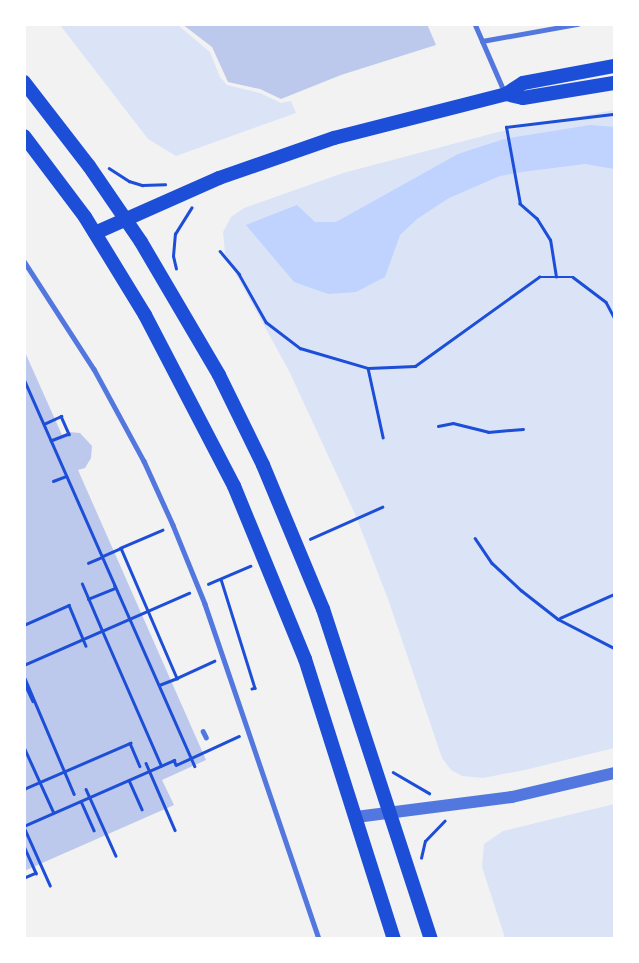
<!DOCTYPE html>
<style>
body{margin:0}
#map{position:relative;width:639px;height:963px;overflow:hidden;background:#f2f2f2;font-family:"Fira Sans",sans-serif}
div>[style]{position:absolute}
.green>*{inset:0;background:#dbe4f7}
.water>*{inset:0;background:#bfd3fe}
.building>*{inset:0;background:#bdc9ec}
.path>*{height:2.5px;margin:-1.25px;padding:0 1.25px;transform-origin:1.25px;border-radius:1.25px;background:#1d4ed8}
.service>*{height:4.5px;margin:-2.25px;padding:0 2.25px;transform-origin:2.25px;border-radius:2.25px;background:#5277de}
.tertiary>*{height:12px;margin:-6px;padding:0 6px;transform-origin:6px;border-radius:6px;background:#5277de}
.secondary>*{height:14px;margin:-7px;padding:0 7px;transform-origin:7px;border-radius:7px;background:#1d4ed8}
.primary>*{height:14px;margin:-7px;padding:0 7px;transform-origin:7px;border-radius:7px;background:#1d4ed8}
span{translate:-50% -50%;white-space:nowrap;text-align:center;line-height:1.15;-webkit-text-stroke:7px #fff;paint-order:stroke}
.frame{position:absolute;inset:0;border:26px solid #fff;pointer-events:none}
</style>
<div id="map">
<div class="green">
<i style="clip-path:polygon(60px 25px,178px 25px,210px 52px,220px 77px,227px 85px,260px 93px,281px 103px,291px 101px,296px 113px,176px 156px,148px 139px)"></i>
<i style="clip-path:polygon(614px 110px,614px 748px,525px 770px,483px 778px,462px 776px,451px 770px,442px 758px,388px 599px,355px 514px,290px 373px,225px 254px,223px 232px,231px 217px,244px 208px,343px 173px,498px 132px)"></i>
<i style="clip-path:polygon(614px 804px,614px 938px,505px 938px,482px 867px,484px 844px,503px 831px)"></i>
</div>
<div class="water">
<i style="clip-path:polygon(590px 125px,614px 127px,614px 169px,585px 164px,522px 172px,500px 176px,449px 198px,417px 219px,400px 235px,385px 277px,356px 292px,328px 294px,294px 282px,246px 225px,297px 205px,315px 222px,336px 222px,458px 154px,504px 139px)"></i>
</div>
<div class="building">
<i style="clip-path:polygon(182px 24px,427px 24px,436px 45px,341px 75px,281px 99px,260px 89px,228px 82px,212px 47px)"></i>
<i style="clip-path:polygon(24px 350px,62px 435px,69px 432px,80px 433px,92px 446px,91px 458px,85px 468px,78px 470px,206px 760px,162px 780px,174px 805px,24px 871px)"></i>
</div>
<div class="path">
<i style="left:109px;top:168px;width:24px;rotate:33deg"></i>
<i style="left:129px;top:181px;width:14px;rotate:17deg"></i>
<i style="left:142px;top:185px;width:23px;rotate:-2deg"></i>
<i style="left:220px;top:251px;width:30px;rotate:50deg"></i>
<i style="left:239px;top:274px;width:55px;rotate:60.6deg"></i>
<i style="left:266px;top:322px;width:43px;rotate:37.4deg"></i>
<i style="left:300px;top:348px;width:71px;rotate:16.4deg"></i>
<i style="left:368px;top:368px;width:71px;rotate:77.7deg"></i>
<i style="left:176px;top:269px;width:13px;rotate:-103deg"></i>
<i style="left:173px;top:256px;width:22px;rotate:-85deg"></i>
<i style="left:175px;top:234px;width:31px;rotate:-58deg"></i>
<i style="left:556px;top:277px;width:37px;rotate:-99deg"></i>
<i style="left:550px;top:240px;width:25px;rotate:-122deg"></i>
<i style="left:537px;top:219px;width:23px;rotate:-139deg"></i>
<i style="left:520px;top:204px;width:78px;rotate:-100.3deg"></i>
<i style="left:506px;top:127px;width:109px;rotate:-6.9deg"></i>
<i style="left:368px;top:368px;width:47px;rotate:-2.4deg"></i>
<i style="left:415px;top:366px;width:153px;rotate:-35.7deg"></i>
<i style="left:539px;top:277px;width:34px"></i>
<i style="left:573px;top:277px;width:41px;rotate:37.1deg"></i>
<i style="left:606px;top:302px;width:17px;rotate:62deg"></i>
<i style="left:24px;top:379px;width:423px;rotate:66.2deg"></i>
<i style="left:44px;top:424px;width:19px;rotate:-25deg"></i>
<i style="left:61px;top:416px;width:20px;rotate:66deg"></i>
<i style="left:69px;top:434px;width:19px;rotate:159deg"></i>
<i style="left:438px;top:426px;width:15px;rotate:-11deg"></i>
<i style="left:453px;top:423px;width:36px;rotate:14deg"></i>
<i style="left:488px;top:432px;width:35px;rotate:-5deg"></i>
<i style="left:53px;top:481px;width:14px;rotate:-21deg"></i>
<i style="left:163px;top:530px;width:46px;rotate:156.8deg"></i>
<i style="left:121px;top:548px;width:142px;rotate:66.7deg"></i>
<i style="left:177px;top:678px;width:41px;rotate:-24.7deg"></i>
<i style="left:475px;top:538px;width:30px;rotate:56deg"></i>
<i style="left:492px;top:563px;width:40px;rotate:43deg"></i>
<i style="left:521px;top:590px;width:47px;rotate:38.1deg"></i>
<i style="left:558px;top:619px;width:63px;rotate:27.4deg"></i>
<i style="left:310px;top:539px;width:79px;rotate:-24deg"></i>
<i style="left:103px;top:556px;width:20px;rotate:-24deg"></i>
<i style="left:88px;top:563px;width:15px;rotate:-23deg"></i>
<i style="left:221px;top:579px;width:114px;rotate:72.7deg"></i>
<i style="left:255px;top:688px;width:3px;rotate:162deg"></i>
<i style="left:208px;top:584px;width:46px;rotate:-23.2deg"></i>
<i style="left:88px;top:599px;width:29px;rotate:-22deg"></i>
<i style="left:115px;top:588px;width:3px;rotate:-108deg"></i>
<i style="left:560px;top:618px;width:59px;rotate:-24deg"></i>
<i style="left:24px;top:625px;width:49px;rotate:-24deg"></i>
<i style="left:69px;top:605px;width:44px;rotate:67.5deg"></i>
<i style="left:24px;top:665px;width:85px;rotate:-23.6deg"></i>
<i style="left:102px;top:631px;width:51px;rotate:-113.1deg"></i>
<i style="left:24px;top:676px;width:128px;rotate:67deg"></i>
<i style="left:24px;top:682px;width:21px;rotate:65deg"></i>
<i style="left:159px;top:685px;width:19px;rotate:-21deg"></i>
<i style="left:24px;top:747px;width:72px;rotate:65.6deg"></i>
<i style="left:146px;top:763px;width:73px;rotate:66.6deg"></i>
<i style="left:161px;top:766px;width:147px;rotate:-113.6deg"></i>
<i style="left:102px;top:631px;width:95px;rotate:-23.6deg"></i>
<i style="left:393px;top:772px;width:42px;rotate:30.3deg"></i>
<i style="left:129px;top:780px;width:32px;rotate:66deg"></i>
<i style="left:24px;top:789px;width:116px;rotate:-23.5deg"></i>
<i style="left:130px;top:743px;width:25px;rotate:67deg"></i>
<i style="left:86px;top:789px;width:73px;rotate:65.9deg"></i>
<i style="left:81px;top:801px;width:32px;rotate:66deg"></i>
<i style="left:24px;top:826px;width:164px;rotate:-23.7deg"></i>
<i style="left:174px;top:760px;width:5px;rotate:68deg"></i>
<i style="left:176px;top:765px;width:69px;rotate:-24.7deg"></i>
<i style="left:24px;top:827px;width:64px;rotate:65.9deg"></i>
<i style="left:24px;top:846px;width:30px;rotate:66deg"></i>
<i style="left:36px;top:873px;width:13px;rotate:157deg"></i>
<i style="left:421px;top:858px;width:17px;rotate:-77deg"></i>
<i style="left:425px;top:841px;width:28px;rotate:-46deg"></i>
</div>
<div class="service">
<i style="left:475px;top:24px;width:75px;rotate:66.5deg"></i>
<i style="left:482px;top:41px;width:97px;rotate:-10.1deg"></i>
<i style="left:24px;top:261px;width:129px;rotate:57.1deg"></i>
<i style="left:94px;top:369px;width:105px;rotate:61.5deg"></i>
<i style="left:144px;top:461px;width:70px;rotate:65.6deg"></i>
<i style="left:173px;top:525px;width:85px;rotate:67.9deg"></i>
<i style="left:205px;top:604px;width:354px;rotate:71.2deg"></i>
<i style="left:203px;top:731px;width:7px;rotate:63deg"></i>
</div>
<div class="tertiary">
<i style="left:356px;top:817px;width:157px;rotate:-7.3deg"></i>
<i style="left:512px;top:797px;width:105px;rotate:-13.2deg"></i>
</div>
<div class="secondary">
<i style="left:506px;top:94px;width:17px;rotate:13deg"></i>
<i style="left:523px;top:98px;width:92px;rotate:-9.4deg"></i>
<i style="left:95px;top:233px;width:136px;rotate:-23.9deg"></i>
<i style="left:219px;top:178px;width:122px;rotate:-19.2deg"></i>
<i style="left:334px;top:138px;width:178px;rotate:-14.3deg"></i>
<i style="left:506px;top:94px;width:20px;rotate:-33deg"></i>
<i style="left:523px;top:83px;width:93px;rotate:-10.6deg"></i>
</div>
<div class="primary">
<i style="left:24px;top:82px;width:106px;rotate:52.3deg"></i>
<i style="left:89px;top:166px;width:92px;rotate:55.6deg"></i>
<i style="left:141px;top:242px;width:154px;rotate:59.6deg"></i>
<i style="left:219px;top:375px;width:100px;rotate:63.9deg"></i>
<i style="left:263px;top:465px;width:156px;rotate:67.4deg"></i>
<i style="left:323px;top:609px;width:347px;rotate:71.9deg"></i>
<i style="left:24px;top:136px;width:101px;rotate:53deg"></i>
<i style="left:85px;top:217px;width:115px;rotate:58.5deg"></i>
<i style="left:145px;top:315px;width:193px;rotate:62.5deg"></i>
<i style="left:234px;top:486px;width:187px;rotate:67.7deg"></i>
<i style="left:305px;top:659px;width:294px;rotate:72.4deg"></i>
</div>
<div class="frame"></div>
</div>
